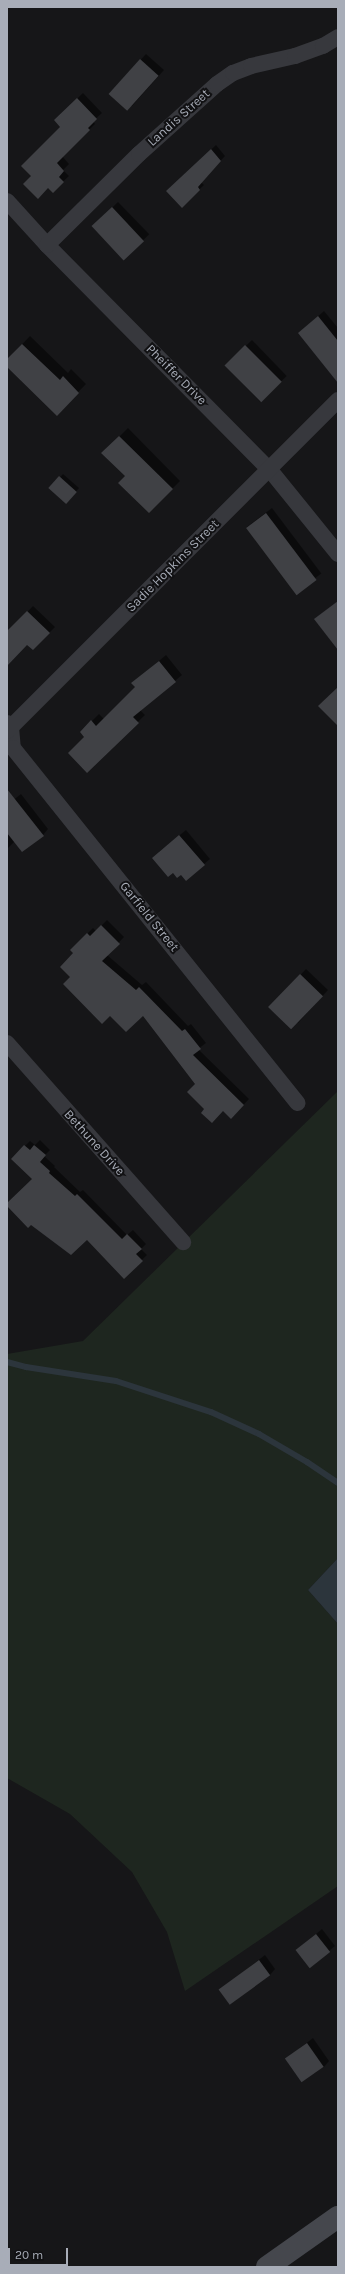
<!DOCTYPE html>
<style>
body{margin:0}
#map{position:relative;width:345px;height:2274px;overflow:hidden;background:#161618;font-family:Karla,sans-serif}
div>[style]{position:absolute}
.green>*{inset:0;background:#1e261f}
.water>*{inset:0;background:#2c353c}
.shadow>*{inset:0;background:#0007;transform-origin:0 0}
.stream>*{height:6px;margin:-3px;padding:0 3px;transform-origin:3px;border-radius:3px;background:#2c353c}
.building>*{inset:0;background:#404145;transform-origin:0 0}
.street>*{height:16px;margin:-8px;padding:0 8px;transform-origin:8px;border-radius:8px;background:#37383d}
.secondary>*{height:22px;margin:-11px;padding:0 11px;transform-origin:11px;border-radius:11px;background:#45474d}
span{translate:-50% -50%;white-space:nowrap;text-align:center;line-height:1.15;-webkit-text-stroke:4px #111113;paint-order:stroke}
.street-label{font-size:13px;color:#a8adb8}
.frame{position:absolute;inset:0;border:8px solid #a8adb8;pointer-events:none}
.scale{position:absolute;left:8px;top:2248px;width:60px;height:18px;box-sizing:border-box;border:2px solid #a8adb8;border-top:0;padding-left:5px;font-size:12px;line-height:14px;white-space:nowrap;color:#a8adb8;-webkit-text-stroke:3px #111113;paint-order:stroke}
</style>
<div id="map">
<div class="green">
<i style="clip-path:polygon(338px 1091px,338px 1558px,308px 1590px,338px 1624px,338px 1886px,185px 1991px,167px 1932px,132px 1872px,70px 1814px,7px 1778px,7px 1354px,83px 1341px)"></i>
</div>
<div class="water">
<i style="clip-path:polygon(338px 1558px,338px 1624px,308px 1590px)"></i>
</div>
<div class="shadow">
<i style="clip-path:polygon(146px 54px,164px 70px,132px 106px,109px 94px)"></i>
<i style="clip-path:polygon(83px 93px,102px 113px,93px 121px,95px 124px,62px 156px,69px 164px,63px 170px,69px 176px,53px 191px,33px 176px,62px 127px,55px 120px)"></i>
<i style="clip-path:polygon(216px 145px,225px 156px,201px 182px,204px 185px,182px 206px,172px 186px)"></i>
<i style="left:118px;top:202px;width:45px;height:35px;rotate:46deg"></i>
<i style="clip-path:polygon(324px 311px,338px 328px,338px 365px,299px 333px)"></i>
<i style="clip-path:polygon(30px 336px,68px 373px,71px 369px,86px 384px,57px 414px,7px 366px,7px 360px)"></i>
<i style="left:252px;top:340px;width:50px;height:37px;rotate:46deg"></i>
<i style="clip-path:polygon(128px 428px,180px 481px,149px 512px,126px 476px,103px 453px)"></i>
<i style="clip-path:polygon(63px 474px,79px 488px,69px 500px,50px 489px)"></i>
<i style="left:272px;top:508px;width:82px;height:32px;rotate:53deg"></i>
<i style="clip-path:polygon(33px 606px,55px 627px,33px 649px,28px 643px,7px 653px,7px 638px,10px 630px)"></i>
<i style="clip-path:polygon(166px 655px,182px 675px,140px 710px,145px 715px,87px 771px,86px 737px,81px 732px,99px 714px,104px 719px,136px 687px,133px 683px)"></i>
<i style="clip-path:polygon(21px 794px,48px 829px,43px 835px,15px 841px,7px 849px,7px 805px)"></i>
<i style="clip-path:polygon(186px 830px,210px 859px,204px 864px,159px 852px)"></i>
<i style="clip-path:polygon(107px 920px,124px 937px,107px 955px,142px 985px,146px 982px,188px 1026px,191px 1024px,206px 1043px,198px 1049px,249px 1099px,231px 1118px,197px 1085px,143px 1014px,72px 977px,75px 953px,71px 950px,93px 928px,96px 931px)"></i>
<i style="clip-path:polygon(306px 969px,328px 990px,298px 1023px,270px 1007px)"></i>
<i style="clip-path:polygon(40px 1140px,50px 1150px,44px 1156px,55px 1166px,54px 1167px,80px 1192px,83px 1190px,127px 1235px,133px 1230px,146px 1244px,141px 1249px,147px 1255px,124px 1277px,34px 1179px,12px 1159px,30px 1141px,35px 1145px)"></i>
<i style="clip-path:polygon(322px 1929px,335px 1946px,310px 1967px,303px 1945px)"></i>
<i style="clip-path:polygon(265px 1955px,275px 1969px,270px 1975px,220px 1990px)"></i>
<i style="clip-path:polygon(313px 2038px,329px 2061px,324px 2067px,286px 2059px)"></i>
</div>
<div class="stream">
<i style="left:7px;top:1362px;width:20px;rotate:15deg"></i>
<i style="left:26px;top:1367px;width:91px;rotate:8.8deg"></i>
<i style="left:116px;top:1381px;width:100px;rotate:18.1deg"></i>
<i style="left:211px;top:1412px;width:53px;rotate:24.6deg"></i>
<i style="left:259px;top:1434px;width:56px;rotate:30.3deg"></i>
<i style="left:307px;top:1462px;width:37px;rotate:34deg"></i>
</div>
<div class="building">
<i style="left:140px;top:59px;width:25px;height:47px;rotate:42deg"></i>
<i style="clip-path:polygon(77px 98px,97px 119px,88px 128px,90px 130px,57px 163px,64px 171px,59px 177px,64px 182px,53px 193px,48px 188px,38px 199px,23px 184px,31px 176px,21px 166px,60px 127px,54px 120px)"></i>
<i style="clip-path:polygon(211px 149px,221px 161px,198px 187px,200px 190px,182px 208px,166px 191px)"></i>
<i style="left:112px;top:207px;width:47px;height:28px;rotate:47deg"></i>
<i style="clip-path:polygon(318px 316px,338px 341px,338px 383px,298px 333px)"></i>
<i style="clip-path:polygon(22px 344px,60px 380px,63px 376px,79px 393px,57px 416px,7px 367px,7px 359px)"></i>
<i style="left:245px;top:345px;width:52px;height:29px;rotate:45deg"></i>
<i style="clip-path:polygon(119px 436px,173px 489px,149px 513px,118px 483px,125px 476px,101px 453px)"></i>
<i style="left:59px;top:476px;width:24px;height:16px;rotate:42deg"></i>
<i style="left:266px;top:513px;width:84px;height:25px;rotate:53deg"></i>
<i style="clip-path:polygon(338px 601px,338px 650px,314px 619px)"></i>
<i style="clip-path:polygon(27px 611px,50px 633px,33px 650px,27px 645px,7px 666px,7px 631px)"></i>
<i style="clip-path:polygon(159px 661px,176px 682px,133px 717px,139px 723px,87px 773px,68px 753px,84px 737px,80px 732px,91px 720px,96px 726px,135px 687px,131px 683px)"></i>
<i style="clip-path:polygon(338px 687px,338px 726px,318px 706px)"></i>
<i style="clip-path:polygon(7px 789px,44px 836px,22px 852px,7px 833px)"></i>
<i style="clip-path:polygon(179px 835px,205px 865px,186px 881px,181px 875px,177px 878px,173px 873px,168px 877px,152px 858px)"></i>
<i style="clip-path:polygon(101px 925px,120px 944px,102px 961px,136px 990px,139px 987px,182px 1031px,185px 1029px,201px 1049px,193px 1055px,244px 1105px,231px 1119px,223px 1111px,212px 1123px,201px 1113px,204px 1109px,187px 1092px,195px 1084px,143px 1016px,126px 1032px,110px 1016px,102px 1024px,63px 984px,70px 977px,60px 967px,73px 953px,70px 950px,87px 933px,90px 936px)"></i>
<i style="left:300px;top:974px;width:32px;height:46px;rotate:44deg"></i>
<i style="clip-path:polygon(24px 1145px,30px 1150px,34px 1145px,46px 1155px,40px 1162px,50px 1171px,49px 1173px,75px 1196px,77px 1194px,122px 1239px,127px 1234px,142px 1249px,136px 1254px,143px 1261px,124px 1279px,87px 1240px,71px 1255px,31px 1225px,28px 1228px,7px 1206px,7px 1203px,32px 1179px,11px 1159px)"></i>
<i style="left:316px;top:1934px;width:23px;height:26px;rotate:52deg"></i>
<i style="left:259px;top:1960px;width:19px;height:50px;rotate:54deg"></i>
<i style="left:307px;top:2043px;width:29px;height:27px;rotate:55deg"></i>
</div>
<div class="street">
<i style="left:7px;top:201px;width:59px;rotate:47.7deg"></i>
<i style="left:47px;top:245px;width:317px;rotate:45.3deg"></i>
<i style="left:270px;top:470px;width:108px;rotate:51deg"></i>
<i style="left:47px;top:245px;width:129px;rotate:-44.7deg"></i>
<i style="left:139px;top:154px;width:105px;rotate:-41.9deg"></i>
<i style="left:217px;top:84px;width:19px;rotate:-35deg"></i>
<i style="left:233px;top:73px;width:19px;rotate:-21deg"></i>
<i style="left:251px;top:66px;width:45px;rotate:-12.8deg"></i>
<i style="left:295px;top:56px;width:30px;rotate:-20deg"></i>
<i style="left:323px;top:46px;width:17px;rotate:-31deg"></i>
<i style="left:7px;top:723px;width:6px;rotate:45deg"></i>
<i style="left:11px;top:727px;width:21px;rotate:85deg"></i>
<i style="left:13px;top:748px;width:455px;rotate:51.3deg"></i>
<i style="left:7px;top:731px;width:468px;rotate:-45deg"></i>
<i style="left:7px;top:1043px;width:266px;rotate:48.5deg"></i>
</div>
<div class="secondary">
<i style="left:267px;top:2267px;width:87px;rotate:-35.2deg"></i>
</div>
<div class="street-label">
<span style="left:179px;top:118px;rotate:-42deg">Landis Street</span>
<span style="left:176px;top:375px;rotate:45deg">Pheiffer Drive</span>
<span style="left:173px;top:566px;rotate:-45deg">Sadie Hopkins Street</span>
<span style="left:149px;top:917px;rotate:51deg">Garfield Street</span>
<span style="left:94px;top:1143px;rotate:48deg">Bethune Drive</span>
</div>
<div class="frame"></div>
<div class="scale">20 m</div>
</div>
